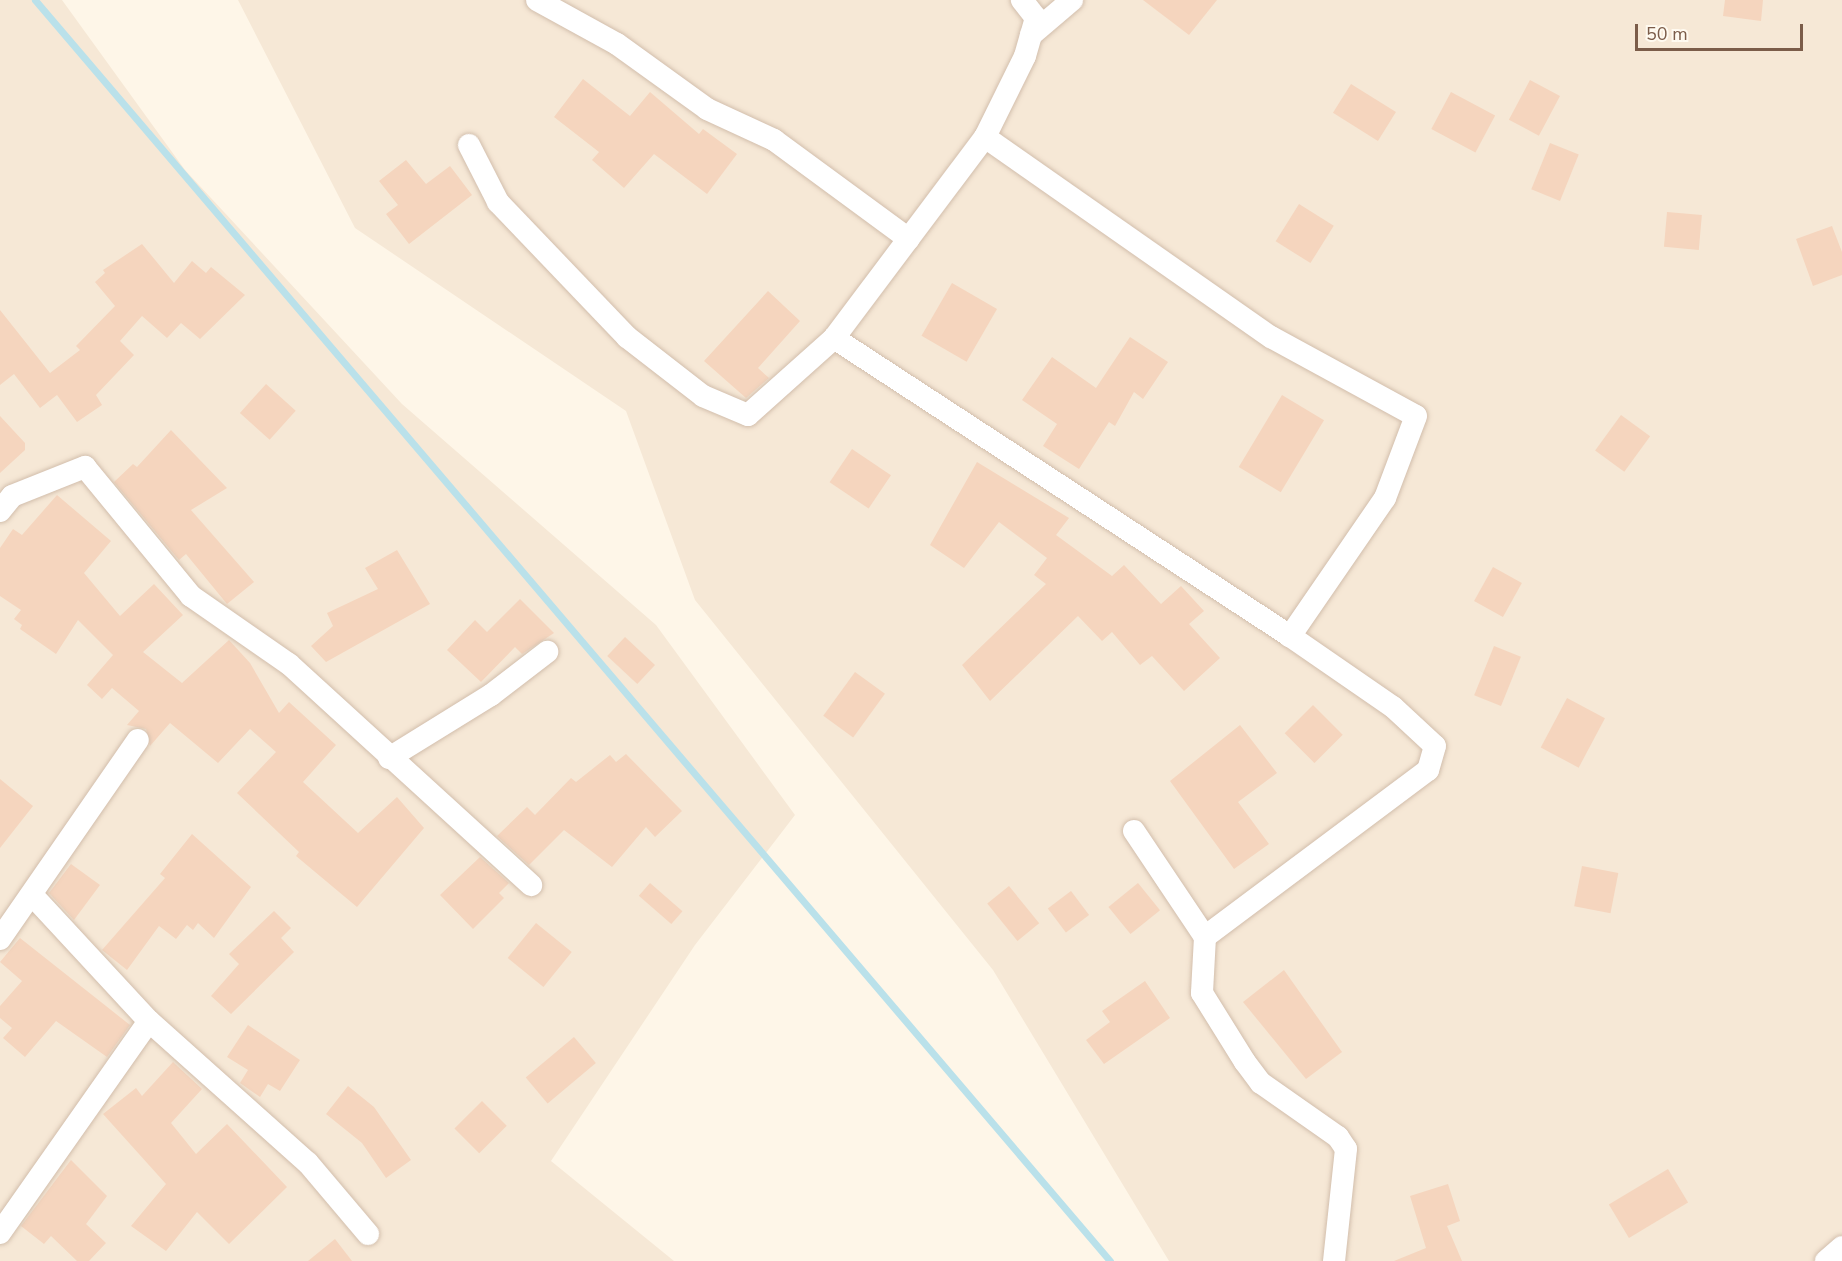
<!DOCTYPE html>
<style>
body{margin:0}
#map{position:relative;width:1842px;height:1261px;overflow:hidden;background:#fef6e8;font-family:"Nunito Sans",sans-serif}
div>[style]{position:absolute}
.residential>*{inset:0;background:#f6e8d6}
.stream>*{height:7px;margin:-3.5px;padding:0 3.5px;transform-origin:3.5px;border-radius:3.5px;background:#bae1ea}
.building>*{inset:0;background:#f5d5be;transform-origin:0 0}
.roads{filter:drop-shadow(0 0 2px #d2beac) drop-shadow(0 0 2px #d2beac)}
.street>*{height:22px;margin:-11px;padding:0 11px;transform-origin:11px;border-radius:11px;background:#fff}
span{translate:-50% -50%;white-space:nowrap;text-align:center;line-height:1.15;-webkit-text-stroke:5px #fffaf0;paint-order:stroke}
.scale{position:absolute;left:1635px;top:24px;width:168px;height:27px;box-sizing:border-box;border:3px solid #7b5c49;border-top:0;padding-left:8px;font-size:18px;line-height:21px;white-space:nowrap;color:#7b5c49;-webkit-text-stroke:4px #fffaf0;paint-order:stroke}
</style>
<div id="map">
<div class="residential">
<i style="clip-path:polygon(0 0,62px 0,185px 170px,402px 404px,656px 625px,795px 815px,695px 945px,551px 1161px,674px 1261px,0 1261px)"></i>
<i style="clip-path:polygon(238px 0,1842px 0,1842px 1261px,1169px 1261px,993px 970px,695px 600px,626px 411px,355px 228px)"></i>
</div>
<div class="stream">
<i style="left:35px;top:0;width:1657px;rotate:49.55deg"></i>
</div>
<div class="building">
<i style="clip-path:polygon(1143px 0,1217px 0,1189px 35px)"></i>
<i style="clip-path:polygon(1725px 0,1763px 0,1761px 21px,1723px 16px)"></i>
<i style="clip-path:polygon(583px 79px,630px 116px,650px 92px,699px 134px,703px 129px,737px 154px,707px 194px,654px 154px,624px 188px,592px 160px,599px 152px,554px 117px)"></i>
<i style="left:1530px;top:80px;width:34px;height:45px;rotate:28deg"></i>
<i style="left:1351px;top:84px;width:53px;height:34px;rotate:32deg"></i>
<i style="left:1451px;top:92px;width:50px;height:42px;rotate:28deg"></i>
<i style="left:1550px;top:143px;width:31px;height:50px;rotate:22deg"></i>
<i style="clip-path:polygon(406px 160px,426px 184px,450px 166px,472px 195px,409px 244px,386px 214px,398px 205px,379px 181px)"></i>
<i style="left:1299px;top:204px;width:41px;height:44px;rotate:32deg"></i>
<i style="left:1667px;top:212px;width:35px;height:35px;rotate:5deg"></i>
<i style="clip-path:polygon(1832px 226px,1842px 252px,1842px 275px,1813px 286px,1796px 239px)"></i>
<i style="clip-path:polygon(142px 244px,174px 283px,192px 261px,206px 273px,211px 267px,245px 295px,200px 339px,181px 323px,167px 338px,142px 316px,120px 341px,134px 355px,96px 395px,102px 405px,77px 422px,57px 395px,40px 408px,14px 374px,0 385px,0 310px,50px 373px,80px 350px,76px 346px,115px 306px,95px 282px,105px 273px,103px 270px)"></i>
<i style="left:952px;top:283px;width:52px;height:61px;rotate:30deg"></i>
<i style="clip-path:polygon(768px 291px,800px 321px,758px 368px,769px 378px,746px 398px,704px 361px)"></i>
<i style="clip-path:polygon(1130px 337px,1168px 362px,1143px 399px,1134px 392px,1115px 426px,1109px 422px,1079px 469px,1043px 446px,1057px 424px,1022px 400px,1052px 357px,1096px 388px)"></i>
<i style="left:266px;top:384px;width:40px;height:39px;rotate:42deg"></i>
<i style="left:1282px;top:395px;width:49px;height:84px;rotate:31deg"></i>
<i style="left:1621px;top:415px;width:36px;height:44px;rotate:36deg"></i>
<i style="clip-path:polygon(0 416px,25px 443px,25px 450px,0 473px)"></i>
<i style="clip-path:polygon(171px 430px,227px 488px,191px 510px,254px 582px,227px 604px,186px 554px,179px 560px,114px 482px,133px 464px,137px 467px)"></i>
<i style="left:852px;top:449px;width:47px;height:40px;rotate:34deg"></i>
<i style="clip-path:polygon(977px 462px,1069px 518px,1056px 535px,1112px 576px,1124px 565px,1161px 604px,1181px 586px,1204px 611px,1189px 624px,1220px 658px,1184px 691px,1152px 656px,1140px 665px,1112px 632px,1102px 641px,1078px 616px,990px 701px,962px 665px,1046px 584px,1034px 575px,1047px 558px,999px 522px,964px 568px,930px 545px)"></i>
<i style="clip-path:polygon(57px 495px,111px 541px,84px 573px,120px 616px,154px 584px,183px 615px,143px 652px,182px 683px,229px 640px,250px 663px,279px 713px,289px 702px,336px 745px,303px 782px,358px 833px,397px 797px,424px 828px,357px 907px,296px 856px,299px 852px,237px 793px,276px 752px,250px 729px,218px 763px,170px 723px,150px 746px,146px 729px,127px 725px,139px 711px,112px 688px,102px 699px,87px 685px,113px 655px,78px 620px,56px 654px,20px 629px,22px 625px,14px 619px,21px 610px,0 596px,0 548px,13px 529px,22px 535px)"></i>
<i style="clip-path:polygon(397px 550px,430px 604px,326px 662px,311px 646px,333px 626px,327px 613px,378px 589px,365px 568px)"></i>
<i style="left:1493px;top:567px;width:33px;height:39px;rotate:29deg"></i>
<i style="clip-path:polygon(520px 599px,554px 633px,522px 654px,515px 647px,481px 682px,447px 650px,475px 620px,487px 632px)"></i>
<i style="left:625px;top:637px;width:41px;height:26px;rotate:43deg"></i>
<i style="left:1494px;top:646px;width:29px;height:53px;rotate:22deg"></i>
<i style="left:855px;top:672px;width:37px;height:54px;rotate:36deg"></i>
<i style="left:1567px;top:698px;width:43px;height:56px;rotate:28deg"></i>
<i style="left:1313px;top:705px;width:42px;height:40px;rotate:45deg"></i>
<i style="clip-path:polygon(1240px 725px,1277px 773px,1238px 802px,1269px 844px,1234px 869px,1170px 781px)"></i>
<i style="clip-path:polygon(626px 754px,682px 811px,655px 837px,646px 827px,612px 867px,564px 830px,529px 865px,497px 836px,527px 807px,535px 815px,571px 778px,576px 782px,610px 755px,616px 762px)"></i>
<i style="clip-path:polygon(0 779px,33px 806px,0 848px)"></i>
<i style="clip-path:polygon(192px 834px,251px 887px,214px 938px,198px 923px,193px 930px,187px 925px,176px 939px,159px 926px,127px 970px,102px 950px,165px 878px,160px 874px)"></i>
<i style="clip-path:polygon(480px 857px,509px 883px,499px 893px,504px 898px,473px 929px,440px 895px)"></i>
<i style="clip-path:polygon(71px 864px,100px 885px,74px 920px,49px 893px)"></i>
<i style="left:1582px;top:866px;width:37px;height:41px;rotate:11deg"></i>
<i style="left:650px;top:883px;width:43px;height:17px;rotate:41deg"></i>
<i style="left:1138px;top:883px;width:35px;height:38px;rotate:51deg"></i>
<i style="left:1009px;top:886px;width:48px;height:28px;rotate:51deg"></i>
<i style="left:1071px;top:891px;width:30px;height:29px;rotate:53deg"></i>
<i style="clip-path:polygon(274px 911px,291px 928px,281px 938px,294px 952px,231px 1014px,211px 996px,239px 964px,229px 954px)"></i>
<i style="left:536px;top:923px;width:46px;height:45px;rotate:39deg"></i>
<i style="clip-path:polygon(20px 938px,130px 1025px,107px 1057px,56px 1021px,25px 1057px,3px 1038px,12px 1028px,0 1018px,0 1006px,22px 981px,0 962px)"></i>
<i style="clip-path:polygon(1284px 970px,1342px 1052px,1306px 1079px,1243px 1002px)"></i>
<i style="clip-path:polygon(1145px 981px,1170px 1018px,1104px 1064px,1086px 1040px,1110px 1022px,1102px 1011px)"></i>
<i style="clip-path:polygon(248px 1025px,300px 1060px,280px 1091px,268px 1084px,260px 1097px,240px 1083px,248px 1070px,227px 1057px)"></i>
<i style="left:574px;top:1037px;width:34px;height:63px;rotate:50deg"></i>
<i style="clip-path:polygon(173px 1062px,202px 1089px,171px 1123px,196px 1154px,227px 1124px,287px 1187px,229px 1244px,197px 1212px,166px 1251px,131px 1226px,166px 1184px,103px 1114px,136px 1088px,142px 1096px)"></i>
<i style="clip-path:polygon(348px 1086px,374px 1107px,411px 1160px,386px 1178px,362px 1143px,326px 1114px)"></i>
<i style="left:482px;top:1101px;width:35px;height:39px;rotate:45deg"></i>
<i style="clip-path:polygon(71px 1160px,107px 1196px,86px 1224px,106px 1243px,89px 1261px,77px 1261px,51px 1236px,44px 1244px,21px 1226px)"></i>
<i style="left:1668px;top:1169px;width:39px;height:69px;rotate:59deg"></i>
<i style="clip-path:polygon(1448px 1184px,1460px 1221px,1447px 1226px,1462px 1261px,1394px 1261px,1426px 1248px,1410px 1196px)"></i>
<i style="clip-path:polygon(335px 1239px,352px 1261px,308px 1261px)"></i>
</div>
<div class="roads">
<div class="street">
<i style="left:537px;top:0;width:91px;rotate:28.8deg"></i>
<i style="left:617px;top:44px;width:111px;rotate:35.8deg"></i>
<i style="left:707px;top:109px;width:74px;rotate:24.8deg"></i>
<i style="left:774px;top:140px;width:167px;rotate:36.3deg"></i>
<i style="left:1031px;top:35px;width:54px;rotate:-40.5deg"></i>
<i style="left:985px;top:137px;width:349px;rotate:35deg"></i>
<i style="left:1271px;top:337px;width:165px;rotate:28.6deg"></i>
<i style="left:1416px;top:416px;width:88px;rotate:110.7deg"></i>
<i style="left:1385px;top:498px;width:168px;rotate:124.5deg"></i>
<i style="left:469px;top:145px;width:64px;rotate:63deg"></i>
<i style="left:498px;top:202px;width:187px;rotate:46.3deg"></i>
<i style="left:627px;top:337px;width:96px;rotate:37.8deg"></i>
<i style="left:703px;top:396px;width:49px;rotate:22.9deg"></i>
<i style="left:748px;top:415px;width:115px;rotate:-41.8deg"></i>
<i style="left:834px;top:338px;width:251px;rotate:-53.1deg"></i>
<i style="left:985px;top:137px;width:90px;rotate:-63.7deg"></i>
<i style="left:1025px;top:56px;width:40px;rotate:-74deg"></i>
<i style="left:1036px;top:18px;width:23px;rotate:-128deg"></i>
<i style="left:834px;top:338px;width:545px;rotate:33.16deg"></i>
<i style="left:1290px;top:636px;width:125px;rotate:34.6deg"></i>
<i style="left:1393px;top:707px;width:57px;rotate:42.9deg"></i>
<i style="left:1435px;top:746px;width:25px;rotate:106deg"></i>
<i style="left:1428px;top:770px;width:279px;rotate:143.2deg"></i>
<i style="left:0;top:511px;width:19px;rotate:-51deg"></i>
<i style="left:12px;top:496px;width:79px;rotate:-21.7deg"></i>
<i style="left:85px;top:467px;width:167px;rotate:50.6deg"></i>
<i style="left:191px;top:596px;width:119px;rotate:34.8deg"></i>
<i style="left:289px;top:664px;width:328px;rotate:42.4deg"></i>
<i style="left:389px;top:758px;width:120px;rotate:-31.7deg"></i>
<i style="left:491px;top:695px;width:71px;rotate:-37.5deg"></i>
<i style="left:1134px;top:831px;width:128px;rotate:56.2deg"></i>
<i style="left:1205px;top:937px;width:56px;rotate:93.1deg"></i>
<i style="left:1202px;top:993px;width:81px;rotate:58.1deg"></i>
<i style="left:1245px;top:1062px;width:26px;rotate:53deg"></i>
<i style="left:1261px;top:1083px;width:94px;rotate:35deg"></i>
<i style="left:1338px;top:1137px;width:14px;rotate:56deg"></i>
<i style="left:1346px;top:1149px;width:113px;rotate:96.1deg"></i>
<i style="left:34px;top:897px;width:169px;rotate:47.2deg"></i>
<i style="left:149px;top:1021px;width:213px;rotate:41.8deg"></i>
<i style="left:308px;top:1163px;width:93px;rotate:49.8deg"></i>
<i style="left:0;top:939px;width:242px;rotate:-55.3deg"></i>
<i style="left:0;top:1233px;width:259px;rotate:-54.9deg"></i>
<i style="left:1826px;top:1261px;width:21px;rotate:-41deg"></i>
</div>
</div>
<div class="scale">50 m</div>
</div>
